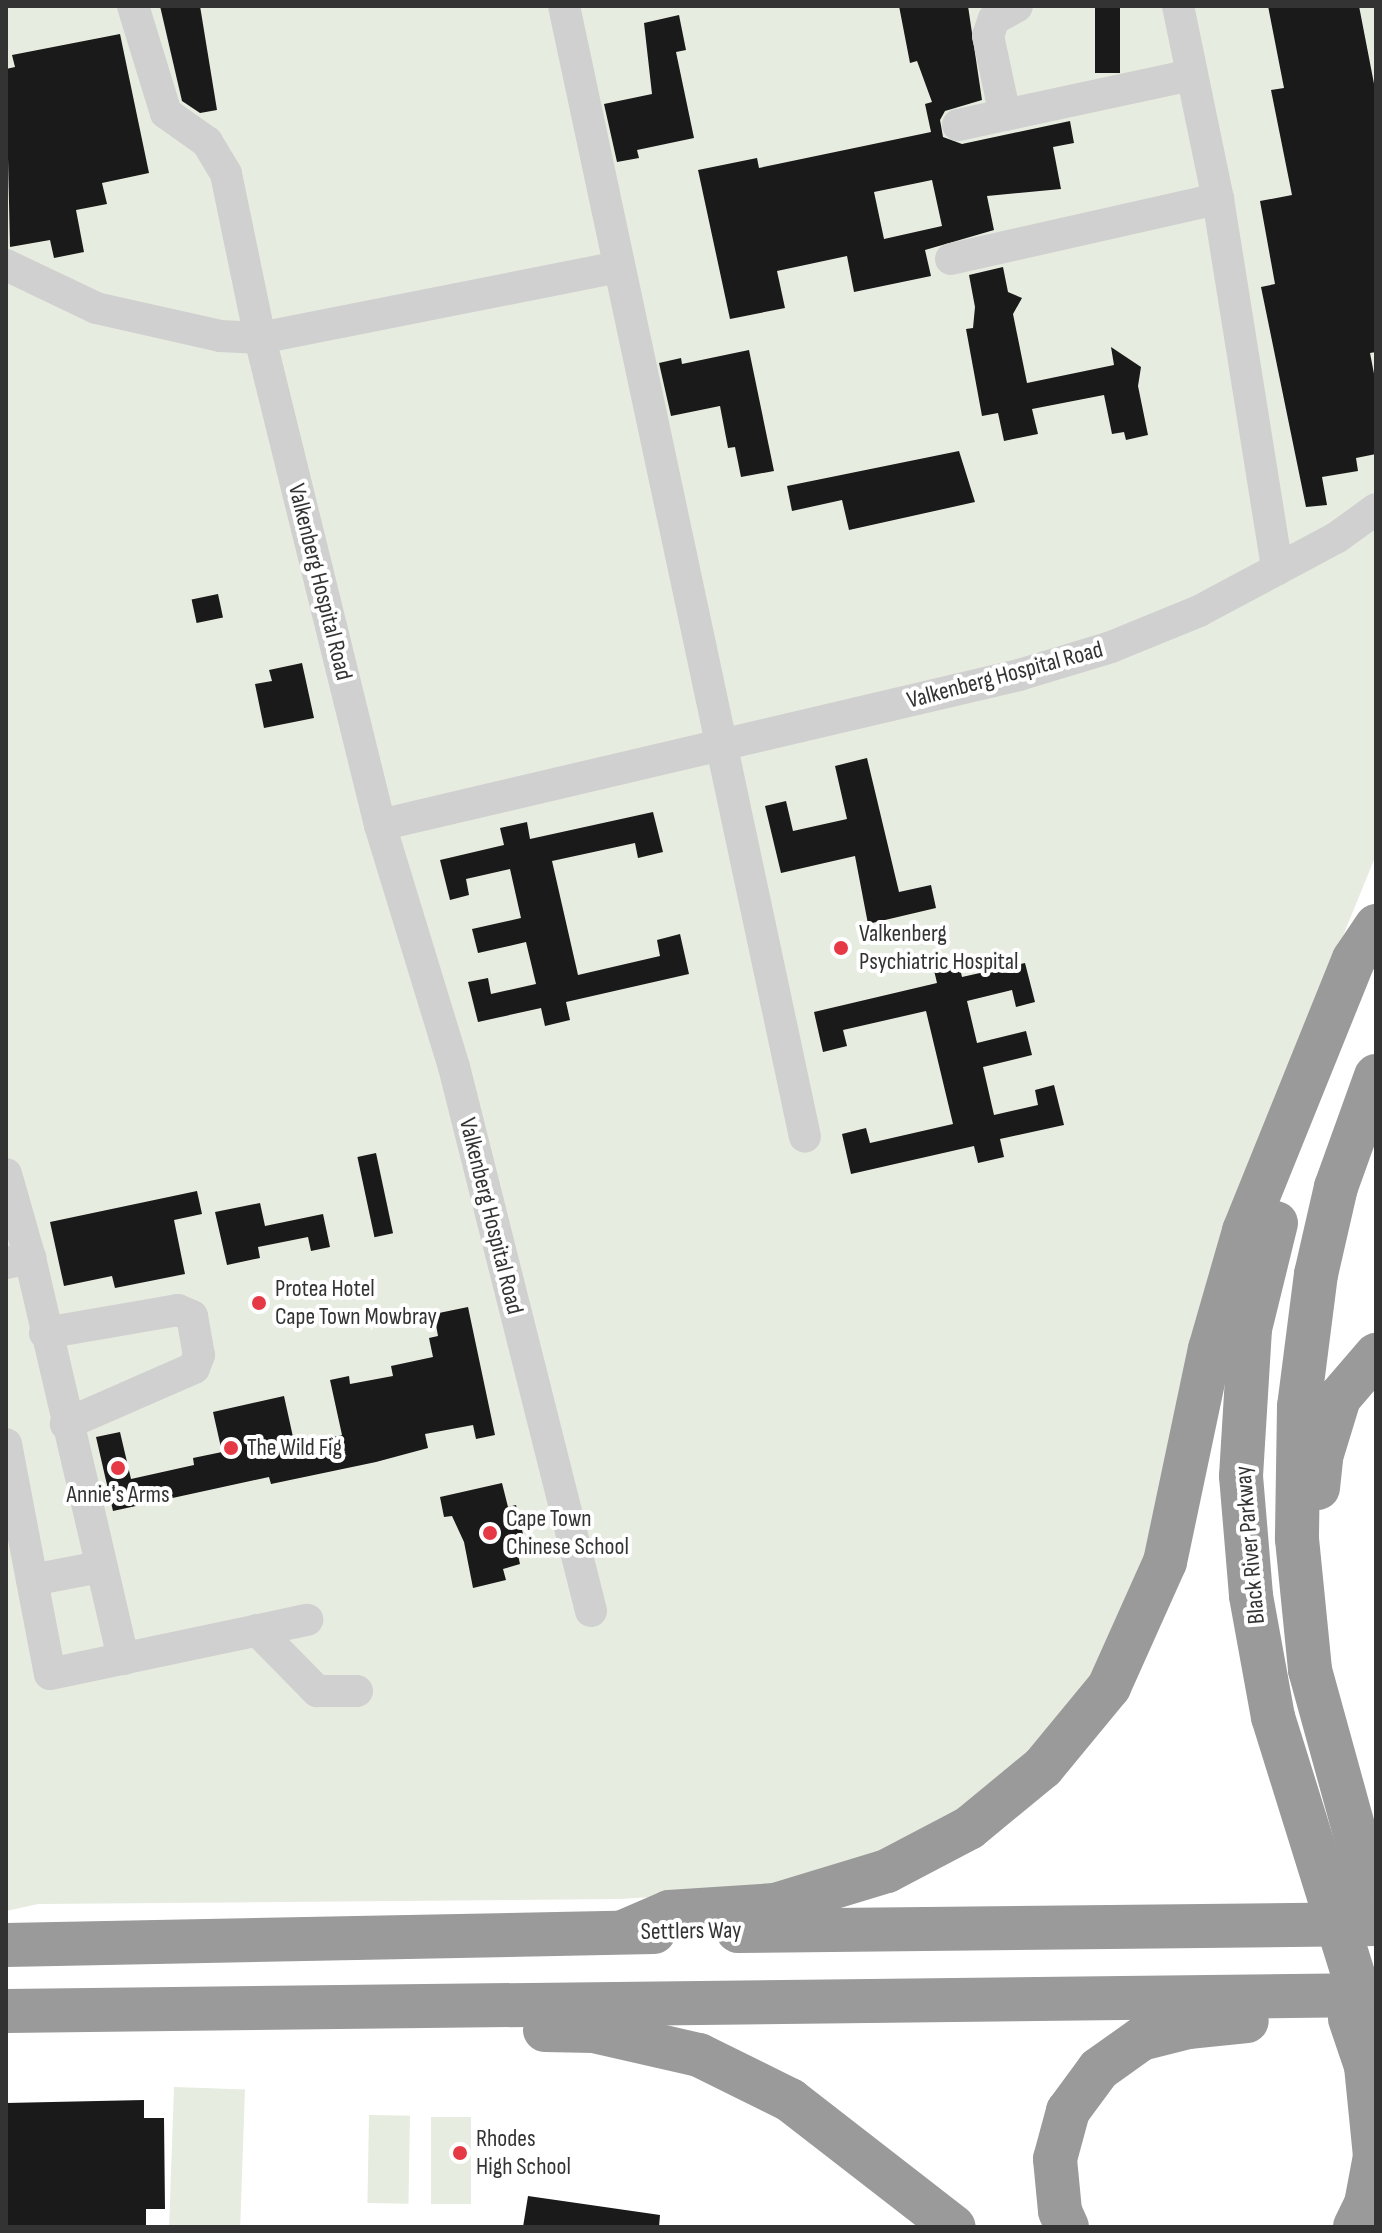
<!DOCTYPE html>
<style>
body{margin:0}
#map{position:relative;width:1382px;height:2233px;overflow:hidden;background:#fff;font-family:"Sofia Sans Condensed",sans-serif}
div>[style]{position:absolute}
.green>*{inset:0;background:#e6ecdf;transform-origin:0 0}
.building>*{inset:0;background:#1a1a1a;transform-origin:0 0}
.minor>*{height:32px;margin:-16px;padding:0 16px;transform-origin:16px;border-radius:16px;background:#d0d0d0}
.highway>*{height:44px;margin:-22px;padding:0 22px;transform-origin:22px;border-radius:22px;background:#9a9a9a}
.dots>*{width:22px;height:22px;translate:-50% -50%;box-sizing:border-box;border:4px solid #fff;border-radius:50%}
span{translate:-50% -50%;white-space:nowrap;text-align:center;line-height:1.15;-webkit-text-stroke:8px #fff;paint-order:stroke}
.street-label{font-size:24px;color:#333}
.poi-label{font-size:24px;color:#333}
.left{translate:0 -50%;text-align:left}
.frame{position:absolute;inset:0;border:8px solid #333;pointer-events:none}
</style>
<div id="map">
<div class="green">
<i style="clip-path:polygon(6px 6px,1376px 6px,1376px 855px,1243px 1181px,1146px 1559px,1105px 1662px,1054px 1730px,949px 1821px,847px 1867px,739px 1891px,621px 1899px,38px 1904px,6px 1911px)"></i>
<i style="left:174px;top:2087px;width:71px;height:140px;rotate:2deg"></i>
<i style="left:369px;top:2115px;width:41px;height:88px;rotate:1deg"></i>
<i style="left:431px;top:2117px;width:40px;height:87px"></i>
</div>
<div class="building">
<i style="clip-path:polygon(160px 6px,200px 6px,217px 110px,200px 113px,182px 101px)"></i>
<i style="clip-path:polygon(evenodd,899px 6px,968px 6px,982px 100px,945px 111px,940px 120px,943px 137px,962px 144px,1070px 121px,1074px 143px,1053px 147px,1061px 189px,987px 196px,994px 230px,925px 250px,931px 276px,854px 292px,847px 256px,777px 271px,785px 308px,730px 319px,698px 170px,757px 158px,759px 168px,931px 132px,925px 104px,932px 102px,917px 61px,910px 63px,899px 6px,932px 180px,942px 226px,884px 239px,874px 192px,932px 180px)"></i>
<i style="left:1095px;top:6px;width:25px;height:67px"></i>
<i style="clip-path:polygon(1268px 6px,1359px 6px,1376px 94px,1376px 352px,1370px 353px,1376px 384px,1376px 454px,1356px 458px,1358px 471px,1322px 477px,1327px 505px,1306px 507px,1261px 287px,1275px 284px,1260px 201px,1292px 195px,1271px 90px,1284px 88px)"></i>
<i style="clip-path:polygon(679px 15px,686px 50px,676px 52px,694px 138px,637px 150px,639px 158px,617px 162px,604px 104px,652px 94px,644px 23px)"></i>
<i style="clip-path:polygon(120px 34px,149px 173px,102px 183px,107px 204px,76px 210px,84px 252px,54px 258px,50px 240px,10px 247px,6px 69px,15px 67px,12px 55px)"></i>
<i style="clip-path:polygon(1003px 267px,1008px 292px,1022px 298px,1013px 314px,1027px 383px,1114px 365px,1111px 347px,1141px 367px,1138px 386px,1148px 435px,1126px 440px,1124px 432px,1112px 434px,1104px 395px,1032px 409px,1038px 434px,1004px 441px,998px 413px,982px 416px,966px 329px,973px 328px,975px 307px,969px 275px)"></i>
<i style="clip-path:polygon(749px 350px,774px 471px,741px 477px,735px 447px,728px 448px,720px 406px,671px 416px,659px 363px,681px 358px,682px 364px)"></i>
<i style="clip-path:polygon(959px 451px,975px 502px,849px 530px,842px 500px,792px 511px,787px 486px)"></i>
<i style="left:218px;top:594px;width:24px;height:27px;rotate:78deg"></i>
<i style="clip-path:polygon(302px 663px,314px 718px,264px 728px,255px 684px,272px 681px,269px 670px)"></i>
<i style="clip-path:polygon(867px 758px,899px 892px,931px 885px,936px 908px,868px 924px,855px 856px,781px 873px,765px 806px,786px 801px,793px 831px,847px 819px,835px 766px)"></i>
<i style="clip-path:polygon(653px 812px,663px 852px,638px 858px,635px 843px,552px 861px,578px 975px,660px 956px,657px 940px,680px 934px,689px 974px,566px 1002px,570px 1020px,545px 1026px,541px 1008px,478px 1022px,468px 982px,488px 978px,491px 994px,536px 984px,526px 942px,478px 953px,472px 929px,521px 918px,510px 869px,466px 879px,469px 895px,450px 900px,440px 860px,504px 845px,500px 828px,527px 822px,530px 839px)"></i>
<i style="clip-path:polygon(958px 960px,962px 977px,1025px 963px,1035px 1002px,1016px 1007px,1012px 990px,967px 1001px,977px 1043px,1026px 1031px,1032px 1055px,983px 1067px,994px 1115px,1038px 1105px,1035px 1090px,1054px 1085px,1064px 1125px,1000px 1139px,1004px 1157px,978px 1163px,974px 1146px,851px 1174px,842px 1134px,866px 1128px,870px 1143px,953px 1124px,926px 1011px,843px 1030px,847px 1046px,823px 1052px,814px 1012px,937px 983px,933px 966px)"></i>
<i style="left:376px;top:1153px;width:82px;height:19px;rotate:78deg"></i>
<i style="clip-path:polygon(197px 1191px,202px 1214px,174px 1220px,185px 1274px,115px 1288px,112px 1276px,64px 1286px,50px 1222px)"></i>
<i style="clip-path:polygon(260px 1203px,265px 1226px,323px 1214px,330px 1247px,311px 1251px,308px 1237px,258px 1247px,260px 1258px,227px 1265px,215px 1212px)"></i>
<i style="clip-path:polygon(468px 1307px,495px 1435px,476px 1439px,473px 1425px,425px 1434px,428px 1448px,376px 1462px,271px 1484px,269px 1477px,113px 1511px,96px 1437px,120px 1432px,131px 1479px,194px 1465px,193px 1458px,222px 1452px,213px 1412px,284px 1396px,295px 1446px,342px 1435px,330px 1380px,349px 1376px,350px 1384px,393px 1376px,391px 1366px,433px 1357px,429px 1338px,438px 1336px,434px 1314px)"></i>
<i style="clip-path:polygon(502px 1483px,508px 1507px,516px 1505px,524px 1538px,515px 1541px,520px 1564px,503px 1569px,506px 1580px,473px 1588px,464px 1542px,452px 1516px,444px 1517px,440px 1497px)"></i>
<i style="clip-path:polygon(144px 2100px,144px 2118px,164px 2118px,165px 2209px,146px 2209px,146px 2227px,6px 2227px,6px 2103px)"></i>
<i style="clip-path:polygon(528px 2196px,660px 2215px,659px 2227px,523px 2227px)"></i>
</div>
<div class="minor">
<i style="left:133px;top:6px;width:112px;rotate:72.9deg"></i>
<i style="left:166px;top:113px;width:50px;rotate:35.3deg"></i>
<i style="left:207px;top:142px;width:37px;rotate:59deg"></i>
<i style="left:226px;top:174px;width:167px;rotate:78.3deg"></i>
<i style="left:260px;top:338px;width:502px;rotate:76.16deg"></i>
<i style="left:380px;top:825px;width:253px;rotate:73deg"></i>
<i style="left:454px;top:1067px;width:561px;rotate:75.86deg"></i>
<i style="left:564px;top:6px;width:1156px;rotate:77.97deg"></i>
<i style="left:1178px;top:6px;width:197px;rotate:78.3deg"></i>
<i style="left:1218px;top:199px;width:375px;rotate:80.9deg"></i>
<i style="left:1005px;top:115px;width:81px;rotate:-102.1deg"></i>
<i style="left:988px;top:36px;width:18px;rotate:-71deg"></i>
<i style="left:994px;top:19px;width:26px;rotate:-29deg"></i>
<i style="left:958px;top:125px;width:239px;rotate:-12.1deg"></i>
<i style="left:951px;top:259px;width:274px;rotate:-12.7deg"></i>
<i style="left:6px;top:265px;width:100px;rotate:25.5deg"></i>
<i style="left:96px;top:308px;width:127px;rotate:12.7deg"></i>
<i style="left:220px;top:336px;width:40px;rotate:2.9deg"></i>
<i style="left:260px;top:338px;width:364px;rotate:-11.2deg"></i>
<i style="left:380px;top:825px;width:656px;rotate:-13.21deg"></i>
<i style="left:1019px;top:675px;width:96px;rotate:-16.9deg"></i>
<i style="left:1111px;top:647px;width:95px;rotate:-22.2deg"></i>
<i style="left:1199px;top:611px;width:155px;rotate:-28.1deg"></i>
<i style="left:1336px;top:538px;width:49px;rotate:-35.9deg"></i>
<i style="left:6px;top:1174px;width:87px;rotate:74.1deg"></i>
<i style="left:6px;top:1263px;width:25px;rotate:-12deg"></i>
<i style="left:30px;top:1258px;width:412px;rotate:76.9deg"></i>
<i style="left:45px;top:1333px;width:135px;rotate:-9.8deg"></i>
<i style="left:178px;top:1310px;width:15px;rotate:23deg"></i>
<i style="left:192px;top:1316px;width:40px;rotate:80deg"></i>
<i style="left:199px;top:1355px;width:14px;rotate:111deg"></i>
<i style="left:194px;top:1368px;width:140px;rotate:156.4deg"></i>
<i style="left:6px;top:1444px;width:234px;rotate:79.2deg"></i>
<i style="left:50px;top:1674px;width:263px;rotate:-11.9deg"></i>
<i style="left:32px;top:1580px;width:69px;rotate:-10.8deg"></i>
<i style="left:257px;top:1630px;width:86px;rotate:45.5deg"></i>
<i style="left:317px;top:1691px;width:40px"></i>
</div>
<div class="highway">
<i style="left:1376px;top:1076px;width:118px;rotate:109.8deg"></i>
<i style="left:1336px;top:1187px;width:89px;rotate:102.9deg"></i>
<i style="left:1316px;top:1274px;width:133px;rotate:97.3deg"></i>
<i style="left:1299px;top:1406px;width:133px;rotate:90.9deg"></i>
<i style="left:1297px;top:1539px;width:132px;rotate:84.3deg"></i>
<i style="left:1310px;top:1670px;width:249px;rotate:74.6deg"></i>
<i style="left:1276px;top:1223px;width:109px;rotate:103.8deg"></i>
<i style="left:1250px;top:1329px;width:147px;rotate:93.5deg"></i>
<i style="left:1241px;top:1476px;width:120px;rotate:85.2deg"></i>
<i style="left:1251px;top:1596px;width:123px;rotate:79.7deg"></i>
<i style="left:1273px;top:1717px;width:346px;rotate:72.7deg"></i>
<i style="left:1318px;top:1488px;width:31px;rotate:-84deg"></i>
<i style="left:1321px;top:1457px;width:62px;rotate:-73deg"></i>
<i style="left:1339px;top:1398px;width:57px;rotate:-49.3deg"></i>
<i style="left:738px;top:1931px;width:638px;rotate:-0.63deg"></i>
<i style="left:623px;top:1932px;width:50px;rotate:-23.5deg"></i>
<i style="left:669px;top:1912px;width:106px;rotate:-3.8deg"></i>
<i style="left:775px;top:1905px;width:117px;rotate:-16.9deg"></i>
<i style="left:887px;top:1871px;width:93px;rotate:-27.7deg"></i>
<i style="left:969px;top:1828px;width:96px;rotate:-39.5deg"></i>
<i style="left:1043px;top:1767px;width:104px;rotate:-50.5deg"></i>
<i style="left:1109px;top:1687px;width:137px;rotate:-65.9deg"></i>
<i style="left:1165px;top:1562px;width:218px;rotate:-78.1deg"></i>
<i style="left:1210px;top:1349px;width:123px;rotate:-73.9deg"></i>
<i style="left:1244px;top:1231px;width:293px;rotate:-68deg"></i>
<i style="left:1354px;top:959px;width:40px;rotate:-56deg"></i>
<i style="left:6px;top:1945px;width:648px;rotate:-1.15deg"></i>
<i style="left:6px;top:2011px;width:1370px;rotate:-0.67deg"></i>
<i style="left:1350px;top:2019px;width:50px;rotate:71.2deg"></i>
<i style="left:1366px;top:2066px;width:90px;rotate:84.3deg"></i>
<i style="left:1375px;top:2156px;width:49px;rotate:100.6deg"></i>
<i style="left:1366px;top:2204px;width:25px;rotate:116deg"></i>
<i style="left:545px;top:2030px;width:49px;rotate:1.2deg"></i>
<i style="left:594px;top:2031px;width:108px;rotate:12.9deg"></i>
<i style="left:699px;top:2055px;width:102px;rotate:26.3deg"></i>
<i style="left:790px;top:2100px;width:207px;rotate:37.8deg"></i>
<i style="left:1067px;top:2227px;width:17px;rotate:-114deg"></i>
<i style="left:1060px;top:2211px;width:52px;rotate:-95.5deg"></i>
<i style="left:1055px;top:2159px;width:50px;rotate:-74.8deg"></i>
<i style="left:1068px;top:2111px;width:52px;rotate:-53.6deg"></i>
<i style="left:1099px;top:2069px;width:52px;rotate:-35.5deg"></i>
<i style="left:1141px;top:2039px;width:49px;rotate:-14.3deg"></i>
<i style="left:1188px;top:2027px;width:59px;rotate:-5.8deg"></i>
</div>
<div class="dots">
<i style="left:841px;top:948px;background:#e63946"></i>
<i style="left:259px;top:1303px;background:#e63946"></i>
<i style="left:231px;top:1448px;background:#e63946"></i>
<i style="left:118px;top:1468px;background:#e63946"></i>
<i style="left:490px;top:1533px;background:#e63946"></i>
<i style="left:460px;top:2153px;background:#e63946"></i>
</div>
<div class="street-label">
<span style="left:320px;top:582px;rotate:76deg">Valkenberg Hospital Road</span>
<span style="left:1005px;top:675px;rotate:-15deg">Valkenberg Hospital Road</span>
<span style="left:491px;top:1216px;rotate:76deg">Valkenberg Hospital Road</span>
<span style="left:1250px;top:1545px;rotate:-95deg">Black River Parkway</span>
<span style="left:691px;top:1931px;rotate:-1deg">Settlers Way</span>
</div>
<div class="poi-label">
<span class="left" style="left:859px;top:948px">Valkenberg<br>Psychiatric Hospital</span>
<span class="left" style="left:275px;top:1303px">Protea Hotel<br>Cape Town Mowbray</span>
<span class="left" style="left:247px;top:1448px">The Wild Fig</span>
<span style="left:118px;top:1495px">Annie's Arms</span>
<span class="left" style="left:506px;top:1533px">Cape Town<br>Chinese School</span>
<span class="left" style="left:476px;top:2153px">Rhodes<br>High School</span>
</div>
<div class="frame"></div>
</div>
